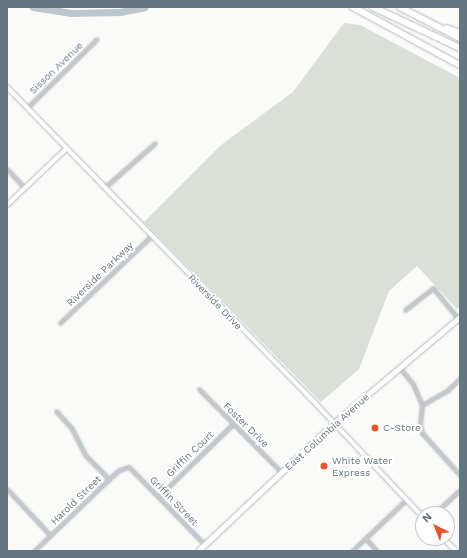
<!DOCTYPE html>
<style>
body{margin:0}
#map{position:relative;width:467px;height:558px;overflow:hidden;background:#fafaf8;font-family:"Work Sans",sans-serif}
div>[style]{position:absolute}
.green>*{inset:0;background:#dadfd7}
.river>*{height:7px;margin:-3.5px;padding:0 3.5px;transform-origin:3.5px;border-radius:3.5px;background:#bbc7cb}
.roads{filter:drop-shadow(0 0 1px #b3babf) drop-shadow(0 0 1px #b3babf)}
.street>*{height:3px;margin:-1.5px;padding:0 1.5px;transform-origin:1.5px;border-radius:1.5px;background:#c3c8cc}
.secondary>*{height:4px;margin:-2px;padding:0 2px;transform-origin:2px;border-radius:2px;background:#fff}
.primary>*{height:4.5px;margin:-2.25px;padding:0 2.25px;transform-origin:2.25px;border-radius:2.25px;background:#fff}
.highway>*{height:5.5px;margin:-2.75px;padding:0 2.75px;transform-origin:2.75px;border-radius:2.75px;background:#fff}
.dots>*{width:11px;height:11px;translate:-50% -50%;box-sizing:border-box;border:2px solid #fff;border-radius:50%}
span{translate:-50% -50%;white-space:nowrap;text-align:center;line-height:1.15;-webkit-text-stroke:4px #fff;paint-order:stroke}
.street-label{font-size:10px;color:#657683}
.poi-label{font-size:10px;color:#657683}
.left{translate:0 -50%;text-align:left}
.frame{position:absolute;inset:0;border:8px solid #657683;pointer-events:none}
.north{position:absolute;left:415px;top:506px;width:40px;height:40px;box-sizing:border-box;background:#fff;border:1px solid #c1c8cd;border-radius:50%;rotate:317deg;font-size:11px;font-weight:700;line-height:16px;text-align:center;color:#657683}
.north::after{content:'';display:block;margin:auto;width:14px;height:18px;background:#e4572e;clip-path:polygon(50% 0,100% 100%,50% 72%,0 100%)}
</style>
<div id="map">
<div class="green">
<i style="clip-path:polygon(344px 23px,360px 25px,460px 78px,460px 307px,457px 309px,417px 266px,389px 291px,359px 369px,321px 402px,144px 222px,221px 145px,293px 92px)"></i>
</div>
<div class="river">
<i style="left:33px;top:7px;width:37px;rotate:9deg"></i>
<i style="left:70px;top:13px;width:50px;rotate:-1.1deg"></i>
<i style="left:120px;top:12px;width:25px;rotate:-11deg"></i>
</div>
<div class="roads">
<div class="street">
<i style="left:27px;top:108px;width:98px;rotate:-44.6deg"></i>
<i style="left:7px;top:169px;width:26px;rotate:47deg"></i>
<i style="left:104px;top:188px;width:68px;rotate:-41.4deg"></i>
<i style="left:405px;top:310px;width:36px;rotate:-38deg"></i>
<i style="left:433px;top:288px;width:43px;rotate:50.7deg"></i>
<i style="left:60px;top:323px;width:124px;rotate:-43.7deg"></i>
<i style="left:400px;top:368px;width:21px;rotate:51deg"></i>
<i style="left:413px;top:384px;width:23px;rotate:67deg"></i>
<i style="left:422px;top:405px;width:20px;rotate:96deg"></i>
<i style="left:420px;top:425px;width:8px;rotate:76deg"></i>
<i style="left:422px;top:433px;width:57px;rotate:47.9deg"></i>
<i style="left:199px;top:389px;width:117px;rotate:45.3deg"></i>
<i style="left:422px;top:405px;width:30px;rotate:-30deg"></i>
<i style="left:448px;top:390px;width:17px;rotate:-45deg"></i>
<i style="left:56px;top:411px;width:24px;rotate:48deg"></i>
<i style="left:72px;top:429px;width:30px;rotate:63deg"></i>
<i style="left:86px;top:456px;width:33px;rotate:45deg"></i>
<i style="left:7px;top:489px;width:63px;rotate:46.9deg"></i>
<i style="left:159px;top:496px;width:103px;rotate:-44.2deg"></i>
<i style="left:434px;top:514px;width:35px;rotate:-43deg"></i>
<i style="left:365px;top:538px;width:18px;rotate:47deg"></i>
<i style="left:34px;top:551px;width:104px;rotate:-43.8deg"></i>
<i style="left:109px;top:479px;width:13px;rotate:-42deg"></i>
<i style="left:119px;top:470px;width:10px;rotate:-17deg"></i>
<i style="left:129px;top:467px;width:109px;rotate:45.7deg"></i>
<i style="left:352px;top:551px;width:74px;rotate:-43.4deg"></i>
</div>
<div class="secondary">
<i style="left:7px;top:87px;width:443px;rotate:45.7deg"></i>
<i style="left:316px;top:404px;width:156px;rotate:46.6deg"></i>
<i style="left:7px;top:205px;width:81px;rotate:-43.5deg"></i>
<i style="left:443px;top:538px;width:18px;rotate:45deg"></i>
</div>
<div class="primary">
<i style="left:198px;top:551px;width:187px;rotate:-43.3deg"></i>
<i style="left:334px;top:423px;width:165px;rotate:-40.1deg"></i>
</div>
<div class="highway">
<i style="left:353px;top:7px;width:122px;rotate:28.5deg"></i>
<i style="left:373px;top:7px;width:96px;rotate:25.2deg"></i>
<i style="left:400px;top:7px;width:68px;rotate:27.3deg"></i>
<i style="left:447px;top:28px;width:14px;rotate:21deg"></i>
</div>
</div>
<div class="dots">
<i style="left:375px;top:428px;background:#e4572e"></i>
<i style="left:324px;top:466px;background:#e4572e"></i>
</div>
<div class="street-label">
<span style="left:56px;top:68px;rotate:-44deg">Sisson Avenue</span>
<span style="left:100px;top:274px;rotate:-44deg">Riverside Parkway</span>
<span style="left:215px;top:302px;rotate:46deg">Riverside Drive</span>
<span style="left:246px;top:425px;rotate:45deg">Foster Drive</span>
<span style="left:327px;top:432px;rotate:-42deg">East Columbia Avenue</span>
<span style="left:190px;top:454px;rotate:-44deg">Griffin Court</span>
<span style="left:76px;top:500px;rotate:-44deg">Harold Street</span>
<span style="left:174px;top:501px;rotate:46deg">Griffin Street</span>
</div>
<div class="poi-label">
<span class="left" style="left:383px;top:428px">C-Store</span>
<span class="left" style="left:332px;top:466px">White Water<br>Express</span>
</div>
<div class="frame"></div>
<div class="north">N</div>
</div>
